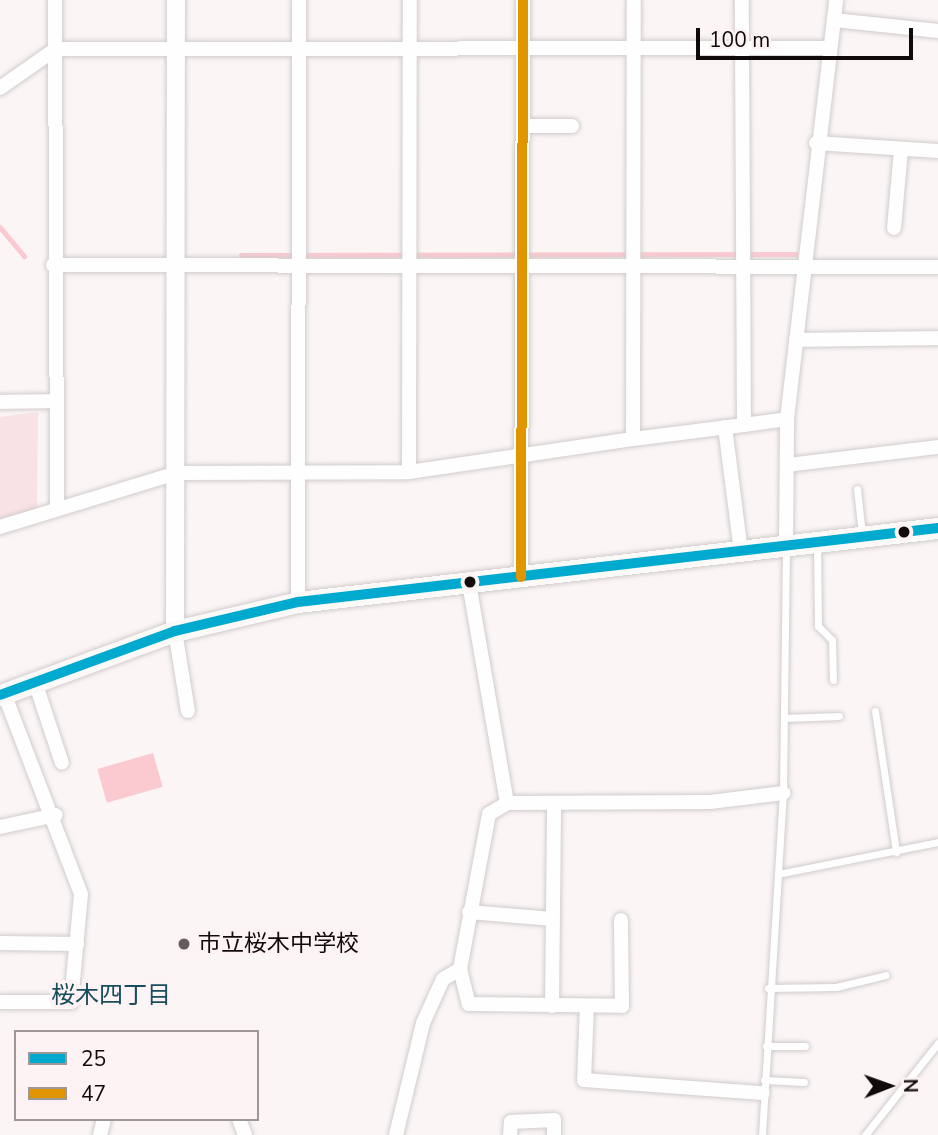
<!DOCTYPE html>
<meta charset="utf-8">
<style>
body{margin:0}
#map{position:relative;width:938px;height:1135px;overflow:hidden;background:#fbf5f6;font-family:"Nunito Sans","Noto Sans JP",sans-serif}
div>[style]{position:absolute}
.green>*{inset:0;background:#f9e2e4}
.water>*{inset:0;background:#fbcad0;transform-origin:0 0}
.stream>*{height:4.5px;margin:-2.25px;padding:0 2.25px;transform-origin:2.25px;border-radius:2.25px;background:#fbcad0}
.roads{filter:drop-shadow(0 0 2px #d1cccc) drop-shadow(0 0 2px #d1cccc)}
.service>*{height:7px;margin:-3.5px;padding:0 3.5px;transform-origin:3.5px;border-radius:3.5px;background:#fefefe}
.minor>*{height:14px;margin:-7px;padding:0 7px;transform-origin:7px;border-radius:7px;background:#fefefe}
.tertiary>*{height:18px;margin:-9px;padding:0 9px;transform-origin:9px;border-radius:9px;background:#fefefe}
.secondary>*{height:21px;margin:-10.5px;padding:0 10.5px;transform-origin:10.5px;border-radius:10.5px;background:#fcf9f9}
.bus-1>*{height:10px;margin:-5px;padding:0 5px;transform-origin:5px;border-radius:5px;background:#00a9ce}
.bus-2>*{height:10px;margin:-5px;padding:0 5px;transform-origin:5px;border-radius:5px;background:#e09601}
.dots>*{width:19px;height:19px;translate:-50% -50%;box-sizing:border-box;border:4px solid #fdf3f4;border-radius:50%}
span{translate:-50% -50%;white-space:nowrap;text-align:center;line-height:1.15;-webkit-text-stroke:7px #fdf3f4;paint-order:stroke}
.poi-label{font-size:23px;color:#100a0b}
.left{translate:0 -50%;text-align:left}
.neighbourhood-label{font-size:24px;color:#184d5c}
.legend{position:absolute;left:14px;top:1030px;width:245px;height:91px;box-sizing:border-box;background:#fdf3f4;border:2px solid #9e9697;margin:0;padding:9px 12px;list-style:none;font-size:21px;color:#100a0b}
.legend li{display:flex;align-items:center;gap:14px;height:35px}
.legend b{width:35px;border:2px solid #9e9697}
.north{position:absolute;left:854px;top:1051px;width:70px;height:70px;-webkit-text-stroke:5px #fdf3f4;paint-order:stroke;rotate:89deg;font-size:19px;font-weight:700;line-height:28px;text-align:center;color:#100a0b}
.north::after{content:'';display:block;margin:auto;width:24px;height:32px;background:#100a0b;clip-path:polygon(50% 0,100% 100%,50% 72%,0 100%)}
.scale{position:absolute;left:696px;top:28px;width:217px;height:32px;box-sizing:border-box;border:4px solid #100a0b;border-top:0;padding-left:9px;font-size:21px;line-height:24px;white-space:nowrap;color:#100a0b;-webkit-text-stroke:5px #fdf3f4;paint-order:stroke}
</style>
<div id="map">
<div class="green">
<i style="clip-path:polygon(38px 412px,37px 508px,0 520px,0 417px)"></i>
</div>
<div class="water">
<i style="left:153px;top:753px;width:35px;height:58px;rotate:74deg"></i>
</div>
<div class="stream">
<i style="left:0;top:227px;width:38px;rotate:50deg"></i>
<i style="left:241px;top:255px;width:554px;rotate:-0.1deg"></i>
</div>
<div class="roads">
<div class="service">
<i style="left:857px;top:489px;width:45px;rotate:83.7deg"></i>
<i style="left:817px;top:543px;width:83px;rotate:89.3deg"></i>
<i style="left:818px;top:626px;width:20px;rotate:45deg"></i>
<i style="left:832px;top:640px;width:40px;rotate:88.6deg"></i>
<i style="left:875px;top:711px;width:143px;rotate:81.5deg"></i>
<i style="left:784px;top:718px;width:55px;rotate:-2.1deg"></i>
<i style="left:778px;top:874px;width:163px;rotate:-11.3deg"></i>
<i style="left:768px;top:988px;width:68px;rotate:-0.8deg"></i>
<i style="left:836px;top:987px;width:51px;rotate:-13.5deg"></i>
<i style="left:766px;top:1046px;width:39px"></i>
<i style="left:764px;top:1080px;width:40px;rotate:2.9deg"></i>
<i style="left:762px;top:1135px;width:343px;rotate:-86.5deg"></i>
<i style="left:783px;top:793px;width:247px;rotate:-89.3deg"></i>
<i style="left:865px;top:1135px;width:117px;rotate:-51.6deg"></i>
</div>
<div class="minor">
<i style="left:55px;top:0;width:508px;rotate:89.77deg"></i>
<i style="left:834px;top:20px;width:105px;rotate:6deg"></i>
<i style="left:0;top:88px;width:68px;rotate:-34.9deg"></i>
<i style="left:56px;top:49px;width:771px;rotate:-0.07deg"></i>
<i style="left:523px;top:126px;width:49px"></i>
<i style="left:816px;top:143px;width:122px;rotate:3.8deg"></i>
<i style="left:894px;top:228px;width:79px;rotate:-84.9deg"></i>
<i style="left:53px;top:265px;width:885px;rotate:0.13deg"></i>
<i style="left:796px;top:340px;width:142px;rotate:-0.8deg"></i>
<i style="left:0;top:402px;width:56px;rotate:-1deg"></i>
<i style="left:744px;top:425px;width:43px;rotate:-7.9deg"></i>
<i style="left:725px;top:427px;width:126px;rotate:82.7deg"></i>
<i style="left:633px;top:439px;width:112px;rotate:-7.2deg"></i>
<i style="left:744px;top:425px;width:425px;rotate:-90.3deg"></i>
<i style="left:787px;top:465px;width:152px;rotate:-6.8deg"></i>
<i style="left:409px;top:472px;width:472px;rotate:-89.9deg"></i>
<i style="left:0;top:527px;width:185px;rotate:-17deg"></i>
<i style="left:177px;top:473px;width:232px;rotate:-0.2deg"></i>
<i style="left:409px;top:472px;width:226px;rotate:-8.4deg"></i>
<i style="left:633px;top:439px;width:439px;rotate:-89.9deg"></i>
<i style="left:786px;top:546px;width:127px;rotate:-89.5deg"></i>
<i style="left:787px;top:419px;width:422px;rotate:-83.3deg"></i>
<i style="left:521px;top:577px;width:577px;rotate:-89.8deg"></i>
<i style="left:469px;top:583px;width:223px;rotate:80.2deg"></i>
<i style="left:298px;top:602px;width:602px;rotate:-89.9deg"></i>
<i style="left:175px;top:631px;width:81px;rotate:80.8deg"></i>
<i style="left:35px;top:682px;width:85px;rotate:71.6deg"></i>
<i style="left:0;top:827px;width:57px;rotate:-12.1deg"></i>
<i style="left:469px;top:912px;width:84px;rotate:4.8deg"></i>
<i style="left:0;top:943px;width:77px;rotate:0.7deg"></i>
<i style="left:460px;top:969px;width:36px;rotate:76deg"></i>
<i style="left:469px;top:1004px;width:153px;rotate:0.7deg"></i>
<i style="left:622px;top:1006px;width:86px;rotate:-90.7deg"></i>
<i style="left:0;top:1002px;width:71px"></i>
<i style="left:71px;top:1002px;width:108px;rotate:-84.7deg"></i>
<i style="left:81px;top:894px;width:215px;rotate:-111deg"></i>
<i style="left:552px;top:1006px;width:202px;rotate:-89.4deg"></i>
<i style="left:587px;top:1006px;width:74px;rotate:92.3deg"></i>
<i style="left:584px;top:1080px;width:179px;rotate:4.2deg"></i>
<i style="left:239px;top:1119px;width:17px;rotate:69deg"></i>
<i style="left:100px;top:1135px;width:16px;rotate:-76deg"></i>
<i style="left:396px;top:1135px;width:115px;rotate:-76.4deg"></i>
<i style="left:423px;top:1023px;width:48px;rotate:-65.6deg"></i>
<i style="left:443px;top:979px;width:20px;rotate:-30deg"></i>
<i style="left:460px;top:969px;width:158px;rotate:-79.4deg"></i>
<i style="left:489px;top:814px;width:21px;rotate:-31deg"></i>
<i style="left:507px;top:803px;width:203px;rotate:-0.3deg"></i>
<i style="left:710px;top:802px;width:74px;rotate:-7deg"></i>
<i style="left:510px;top:1135px;width:13px;rotate:-86deg"></i>
<i style="left:511px;top:1122px;width:43px;rotate:-2.7deg"></i>
<i style="left:554px;top:1120px;width:15px;rotate:90deg"></i>
</div>
<div class="tertiary">
<i style="left:175px;top:631px;width:631px;rotate:-89.91deg"></i>
</div>
<div class="secondary">
<i style="left:0;top:695px;width:186px;rotate:-20.1deg"></i>
<i style="left:175px;top:631px;width:126px;rotate:-13.3deg"></i>
<i style="left:298px;top:602px;width:644px;rotate:-6.6deg"></i>
</div>
</div>
<div class="bus-1">
<i style="left:0;top:695px;width:186px;rotate:-20.1deg"></i>
<i style="left:175px;top:631px;width:126px;rotate:-13.3deg"></i>
<i style="left:298px;top:602px;width:644px;rotate:-6.6deg"></i>
</div>
<div class="bus-2">
<i style="left:521px;top:577px;width:577px;rotate:-89.8deg"></i>
</div>
<div class="dots">
<i style="left:904px;top:532px;background:#100a0b"></i>
<i style="left:470px;top:582px;background:#100a0b"></i>
<i style="left:184px;top:944px;background:#625c5d"></i>
</div>
<div class="poi-label">
<span class="left" style="left:198px;top:944px">市立桜木中学校</span>
</div>
<div class="neighbourhood-label">
<span style="left:111px;top:996px">桜木四丁目</span>
</div>
<ul class="legend">
<li><b style="height:9px;background:#00a9ce"></b>25</li>
<li><b style="height:9px;background:#e09601"></b>47</li>
</ul>
<div class="north">N</div>
<div class="scale">100 m</div>
</div>
